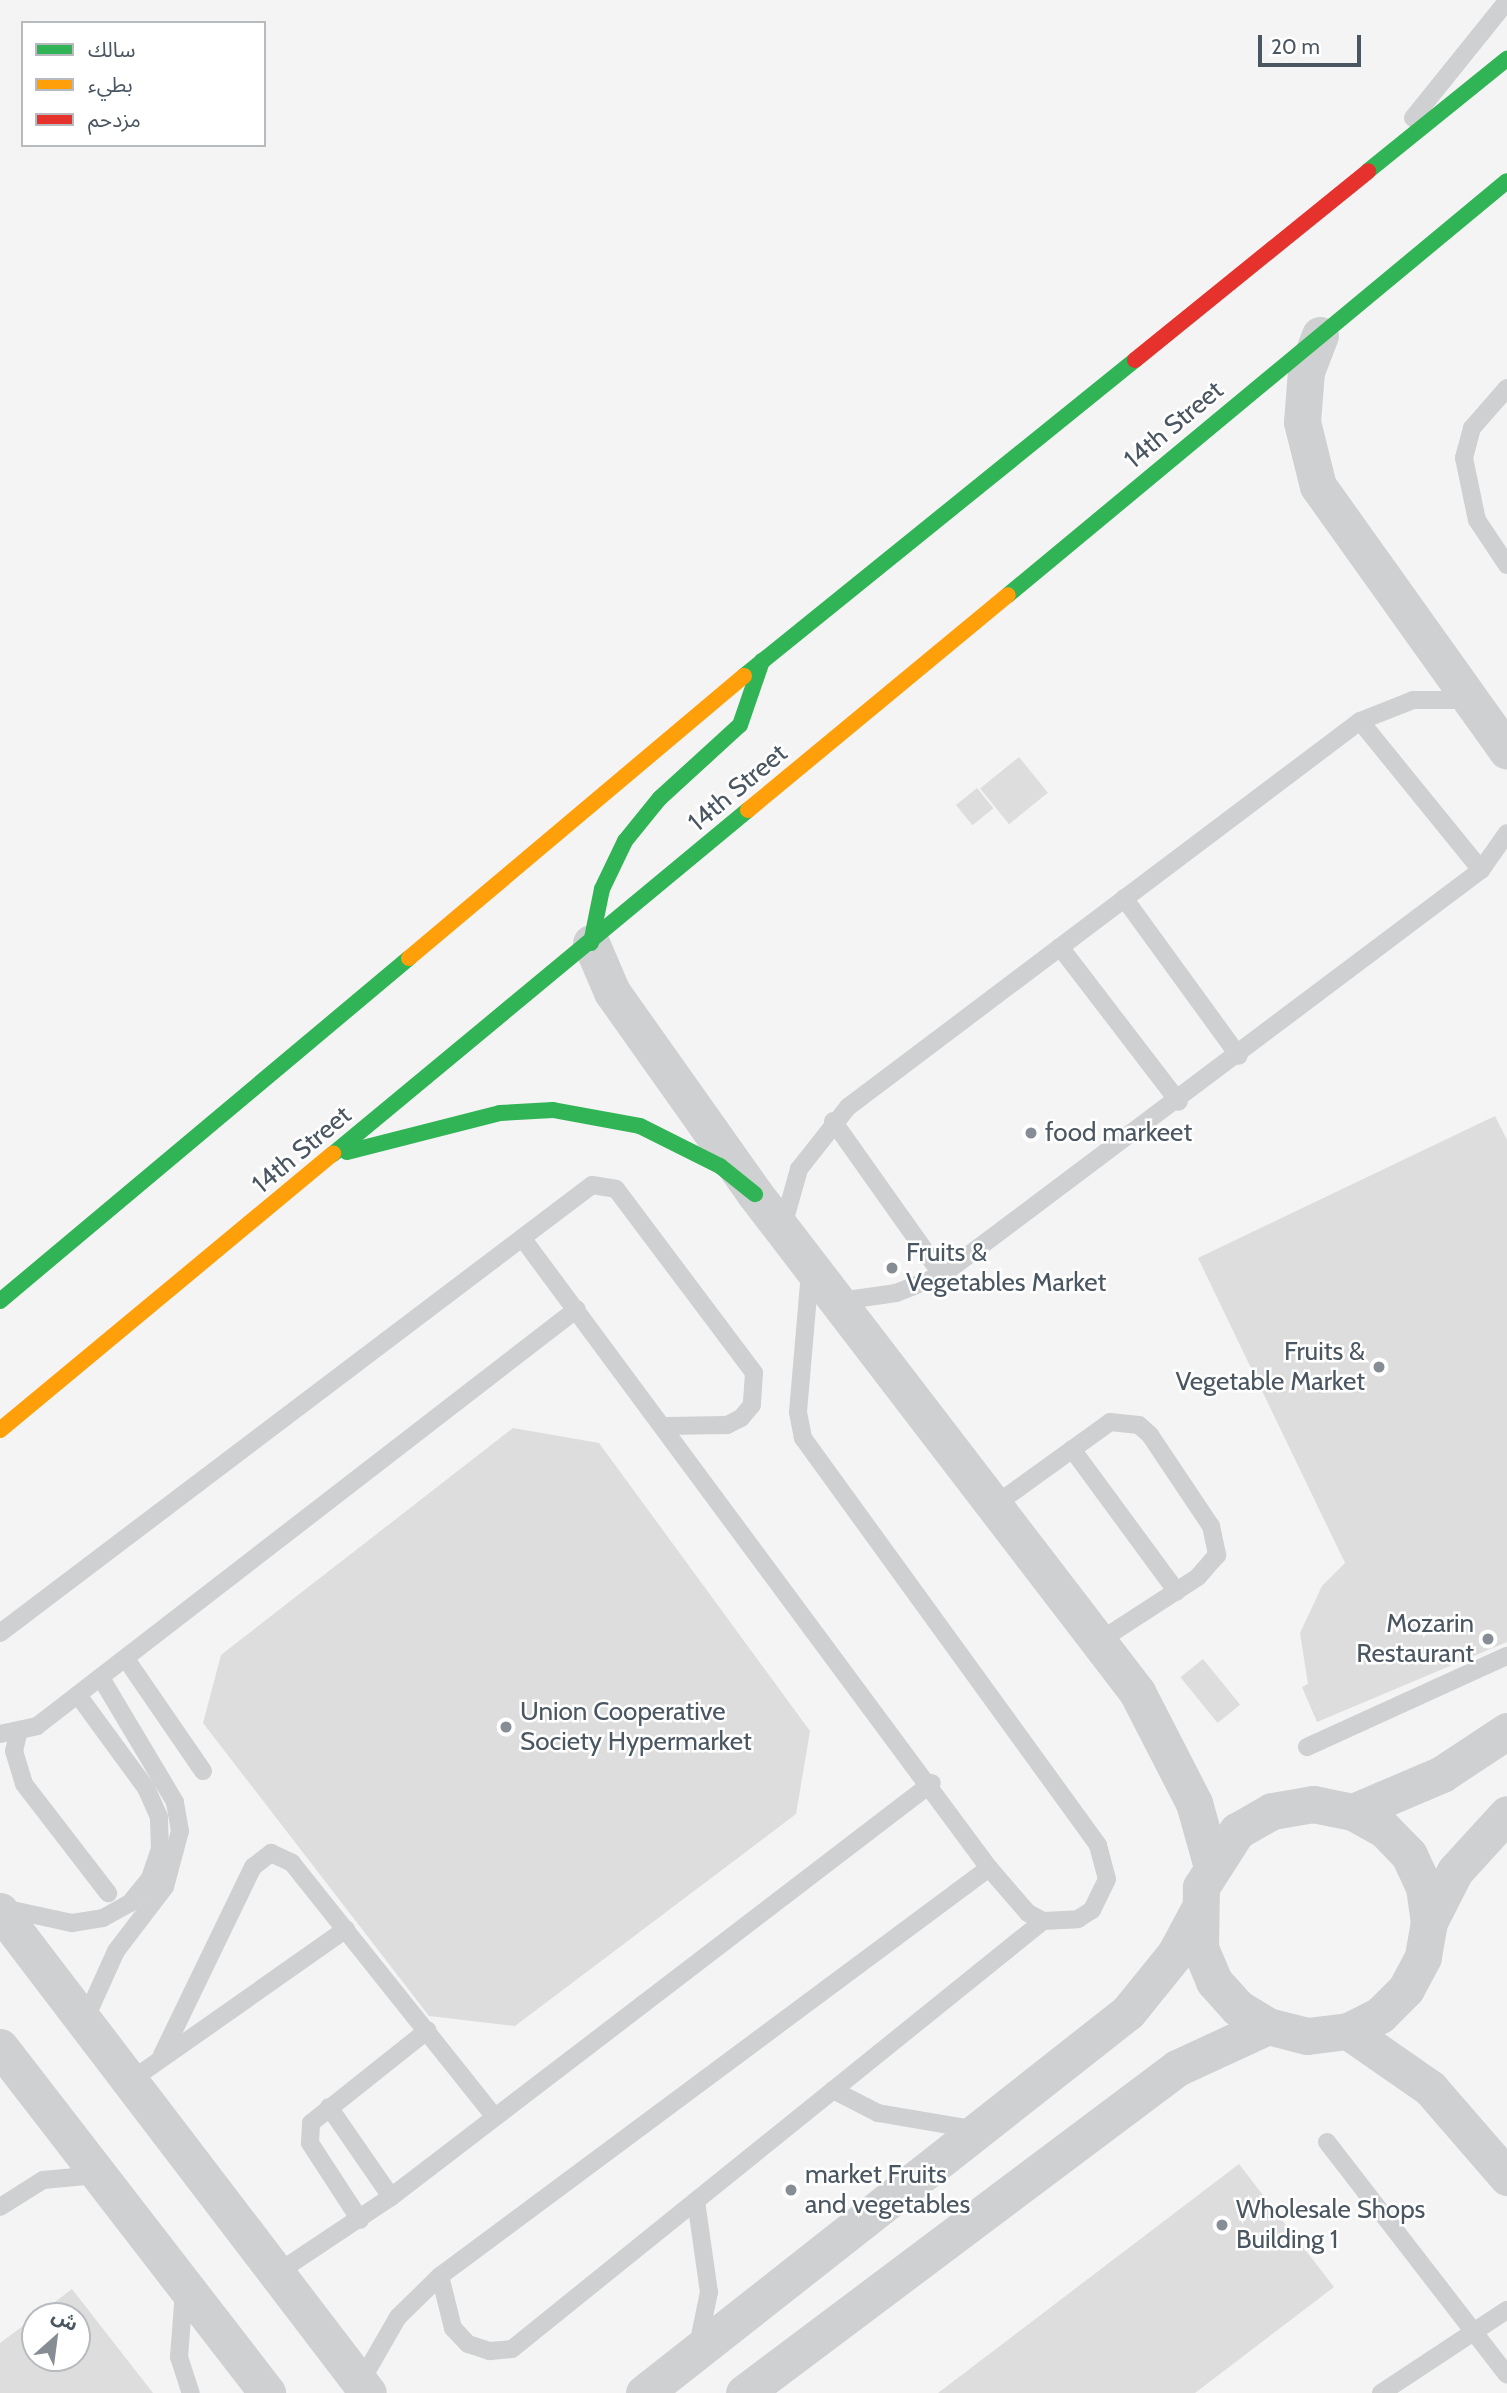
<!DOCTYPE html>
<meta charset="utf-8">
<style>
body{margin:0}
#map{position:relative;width:1507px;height:2393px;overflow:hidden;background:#f4f4f4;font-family:Cabin,"Noto Sans Arabic",sans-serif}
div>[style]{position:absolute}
.building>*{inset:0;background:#ddddde;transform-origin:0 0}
.lane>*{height:18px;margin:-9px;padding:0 9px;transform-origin:9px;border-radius:9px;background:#ced0d2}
.street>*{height:37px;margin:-18.5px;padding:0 18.5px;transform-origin:18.5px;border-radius:18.5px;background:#ced0d2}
.fast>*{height:16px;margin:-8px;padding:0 8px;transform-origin:8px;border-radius:8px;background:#30b455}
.slow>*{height:16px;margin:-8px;padding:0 8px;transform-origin:8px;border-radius:8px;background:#ff9f0a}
.jam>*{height:16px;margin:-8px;padding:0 8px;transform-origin:8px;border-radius:8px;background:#e5322d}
.dots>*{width:19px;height:19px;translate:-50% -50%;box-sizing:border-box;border:4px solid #fff;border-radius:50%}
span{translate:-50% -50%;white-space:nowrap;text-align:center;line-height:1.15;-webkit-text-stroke:5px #fff;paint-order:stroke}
.street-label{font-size:26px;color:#4a5661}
.poi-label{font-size:26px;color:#4a5661}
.left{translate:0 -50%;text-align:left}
.right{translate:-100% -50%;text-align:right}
.legend{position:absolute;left:21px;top:21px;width:245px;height:126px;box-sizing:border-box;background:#fff;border:2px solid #b7bbc0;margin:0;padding:9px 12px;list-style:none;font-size:21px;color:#4a5661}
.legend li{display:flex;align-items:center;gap:14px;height:35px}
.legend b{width:35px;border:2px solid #b7bbc0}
.north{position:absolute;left:21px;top:2302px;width:70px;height:70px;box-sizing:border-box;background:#fff;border:2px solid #b7bbc0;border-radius:50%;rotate:28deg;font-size:19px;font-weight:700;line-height:28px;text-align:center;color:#4a5661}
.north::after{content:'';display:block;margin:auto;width:24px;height:32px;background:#868d94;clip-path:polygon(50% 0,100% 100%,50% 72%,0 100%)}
.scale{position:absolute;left:1258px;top:35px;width:103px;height:32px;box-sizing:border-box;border:4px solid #4a5661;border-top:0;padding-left:9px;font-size:21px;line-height:24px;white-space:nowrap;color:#4a5661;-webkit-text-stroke:5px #fff;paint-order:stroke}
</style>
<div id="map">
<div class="building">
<i style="left:1019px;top:757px;width:46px;height:50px;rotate:51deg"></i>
<i style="left:977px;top:788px;width:26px;height:27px;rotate:51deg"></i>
<i style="clip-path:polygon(1495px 1116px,1507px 1140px,1507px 1642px,1317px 1722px,1302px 1687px,1308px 1684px,1300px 1633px,1322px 1586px,1345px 1563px,1198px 1258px)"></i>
<i style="clip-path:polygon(513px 1428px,599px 1443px,810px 1731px,796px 1814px,515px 2026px,429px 2016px,203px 1723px,221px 1655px)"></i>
<i style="left:1203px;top:1659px;width:59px;height:29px;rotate:51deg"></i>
<i style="clip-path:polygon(1239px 2164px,1334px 2287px,1195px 2393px,938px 2393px)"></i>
<i style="clip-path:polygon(72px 2289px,153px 2393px,0 2393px,0 2343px,35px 2317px,35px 2358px,77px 2358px,77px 2316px,36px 2316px)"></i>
</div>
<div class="lane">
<i style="left:1413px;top:118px;width:150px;rotate:-51.2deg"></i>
<i style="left:1507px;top:388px;width:53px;rotate:131.2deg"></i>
<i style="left:1472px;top:428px;width:31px;rotate:105deg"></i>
<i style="left:1464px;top:458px;width:63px;rotate:78.2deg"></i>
<i style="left:1477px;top:520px;width:54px;rotate:56.3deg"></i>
<i style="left:1360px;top:721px;width:192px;rotate:50.9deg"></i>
<i style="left:1124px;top:898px;width:195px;rotate:54deg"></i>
<i style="left:1060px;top:947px;width:195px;rotate:52.5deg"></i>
<i style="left:833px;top:1121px;width:189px;rotate:54.7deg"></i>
<i style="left:783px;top:1226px;width:59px;rotate:-74.3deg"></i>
<i style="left:799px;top:1169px;width:79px;rotate:-51.7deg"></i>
<i style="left:848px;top:1107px;width:641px;rotate:-37.01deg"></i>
<i style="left:1360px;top:721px;width:57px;rotate:-21.6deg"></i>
<i style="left:1413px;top:700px;width:57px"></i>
<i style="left:523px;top:1239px;width:783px;rotate:53.47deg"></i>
<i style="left:989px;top:1868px;width:60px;rotate:49.1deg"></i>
<i style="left:1028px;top:1913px;width:17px;rotate:28deg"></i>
<i style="left:1043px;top:1921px;width:35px;rotate:-3deg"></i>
<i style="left:1078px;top:1919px;width:17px;rotate:-33deg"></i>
<i style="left:1092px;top:1910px;width:34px;rotate:-64deg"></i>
<i style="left:1107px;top:1879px;width:35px;rotate:-105deg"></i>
<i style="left:1098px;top:1845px;width:503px;rotate:-125.94deg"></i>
<i style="left:803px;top:1438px;width:26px;rotate:-101deg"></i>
<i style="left:798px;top:1412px;width:141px;rotate:-85.1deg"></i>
<i style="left:840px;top:1301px;width:57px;rotate:-8.1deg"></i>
<i style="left:896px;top:1293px;width:49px;rotate:-21.4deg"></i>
<i style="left:942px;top:1275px;width:674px;rotate:-36.92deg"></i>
<i style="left:1481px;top:870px;width:45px;rotate:-54.9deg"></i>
<i style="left:1072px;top:1449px;width:177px;rotate:53.7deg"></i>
<i style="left:995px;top:1505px;width:142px;rotate:-35.8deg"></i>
<i style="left:1110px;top:1422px;width:29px;rotate:6deg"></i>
<i style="left:1139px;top:1425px;width:15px;rotate:42deg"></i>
<i style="left:1150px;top:1435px;width:110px;rotate:56.2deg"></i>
<i style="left:1211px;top:1526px;width:30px;rotate:78deg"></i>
<i style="left:1217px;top:1555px;width:29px;rotate:131deg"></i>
<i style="left:1198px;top:1577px;width:119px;rotate:147deg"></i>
<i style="left:0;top:1633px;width:742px;rotate:-37.12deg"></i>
<i style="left:592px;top:1185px;width:24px;rotate:9deg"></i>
<i style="left:616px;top:1189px;width:230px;rotate:53.1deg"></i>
<i style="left:754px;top:1373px;width:32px;rotate:94deg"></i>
<i style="left:752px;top:1405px;width:17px;rotate:130deg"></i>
<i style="left:741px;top:1418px;width:16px;rotate:153deg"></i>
<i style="left:727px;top:1425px;width:61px;rotate:179.1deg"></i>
<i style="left:126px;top:1659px;width:136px;rotate:55.5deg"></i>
<i style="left:0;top:1734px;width:38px;rotate:-12deg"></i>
<i style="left:37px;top:1726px;width:682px;rotate:-37.68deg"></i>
<i style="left:18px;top:1734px;width:17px;rotate:103deg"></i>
<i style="left:14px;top:1751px;width:34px;rotate:73deg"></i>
<i style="left:24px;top:1784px;width:138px;rotate:52.4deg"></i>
<i style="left:1307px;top:1747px;width:220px;rotate:-24.5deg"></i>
<i style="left:3px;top:1908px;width:71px;rotate:12.3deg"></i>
<i style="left:72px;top:1923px;width:31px;rotate:-9deg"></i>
<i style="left:103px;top:1918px;width:31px;rotate:-29deg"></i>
<i style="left:130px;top:1903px;width:32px;rotate:-51deg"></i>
<i style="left:150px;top:1878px;width:31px;rotate:-71deg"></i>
<i style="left:160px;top:1849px;width:32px;rotate:-92deg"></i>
<i style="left:159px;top:1817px;width:32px;rotate:-114deg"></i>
<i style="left:146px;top:1788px;width:115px;rotate:-126.2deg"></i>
<i style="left:84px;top:2022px;width:78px;rotate:-65.7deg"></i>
<i style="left:116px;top:1951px;width:81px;rotate:-52.6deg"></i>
<i style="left:165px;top:1887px;width:58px;rotate:-75deg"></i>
<i style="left:180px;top:1831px;width:29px;rotate:-100deg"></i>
<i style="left:175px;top:1802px;width:144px;rotate:-120.8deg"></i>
<i style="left:162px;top:2055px;width:209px;rotate:-64.2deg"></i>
<i style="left:253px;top:1867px;width:23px;rotate:-38deg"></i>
<i style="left:271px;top:1853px;width:23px;rotate:25deg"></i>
<i style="left:292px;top:1863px;width:325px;rotate:51.4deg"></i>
<i style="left:130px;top:2081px;width:264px;rotate:-35.1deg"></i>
<i style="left:833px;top:2090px;width:51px;rotate:27.1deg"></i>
<i style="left:878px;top:2113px;width:96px;rotate:9.6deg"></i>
<i style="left:329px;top:2107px;width:109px;rotate:55.4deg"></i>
<i style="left:1327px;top:2142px;width:294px;rotate:52.3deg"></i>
<i style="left:696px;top:2201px;width:92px;rotate:81.9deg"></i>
<i style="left:709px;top:2292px;width:54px;rotate:101.7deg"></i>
<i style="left:0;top:2207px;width:51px;rotate:-32.1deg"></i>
<i style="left:43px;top:2180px;width:54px;rotate:-5.3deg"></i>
<i style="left:360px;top:2220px;width:92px;rotate:-123deg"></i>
<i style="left:310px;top:2143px;width:20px;rotate:-87deg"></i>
<i style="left:311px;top:2123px;width:149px;rotate:-38.5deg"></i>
<i style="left:277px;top:2273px;width:137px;rotate:-33.7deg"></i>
<i style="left:391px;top:2197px;width:681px;rotate:-37.43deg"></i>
<i style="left:440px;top:2276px;width:54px;rotate:76deg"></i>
<i style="left:453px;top:2328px;width:22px;rotate:47deg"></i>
<i style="left:468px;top:2344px;width:23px;rotate:18deg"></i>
<i style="left:490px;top:2351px;width:22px;rotate:-5deg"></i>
<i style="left:512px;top:2349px;width:682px;rotate:-38.87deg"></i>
<i style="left:184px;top:2291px;width:66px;rotate:94.3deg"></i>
<i style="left:179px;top:2357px;width:38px;rotate:72deg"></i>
<i style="left:360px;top:2383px;width:76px;rotate:-60.1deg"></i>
<i style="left:398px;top:2317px;width:59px;rotate:-44.3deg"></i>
<i style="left:440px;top:2276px;width:684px;rotate:-36.62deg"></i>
<i style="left:1381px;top:2393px;width:151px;rotate:-33.4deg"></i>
</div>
<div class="street">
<i style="left:1320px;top:335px;width:39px;rotate:111deg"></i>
<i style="left:1306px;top:371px;width:51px;rotate:94.5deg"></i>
<i style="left:1302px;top:422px;width:66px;rotate:76deg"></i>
<i style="left:1318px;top:486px;width:325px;rotate:54.5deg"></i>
<i style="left:591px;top:943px;width:53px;rotate:66.8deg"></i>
<i style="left:612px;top:992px;width:247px;rotate:54.7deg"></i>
<i style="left:755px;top:1194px;width:628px;rotate:52.51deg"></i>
<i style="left:1137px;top:1692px;width:125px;rotate:62.8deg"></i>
<i style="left:1194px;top:1803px;width:62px;rotate:74.2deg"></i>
<i style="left:1353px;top:1812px;width:35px;rotate:29deg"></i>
<i style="left:1384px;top:1829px;width:36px;rotate:46deg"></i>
<i style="left:1409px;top:1855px;width:35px;rotate:65deg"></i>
<i style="left:1424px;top:1887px;width:35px;rotate:82deg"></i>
<i style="left:1429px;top:1922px;width:36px;rotate:100deg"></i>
<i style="left:1423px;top:1957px;width:36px;rotate:118deg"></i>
<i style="left:1406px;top:1989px;width:37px;rotate:135deg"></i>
<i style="left:1380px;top:2015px;width:36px;rotate:153deg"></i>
<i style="left:1348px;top:2031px;width:41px;rotate:173deg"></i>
<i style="left:1307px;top:2036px;width:40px;rotate:-165.6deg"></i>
<i style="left:1268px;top:2026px;width:35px;rotate:-149deg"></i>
<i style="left:1238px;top:2008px;width:36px;rotate:-132deg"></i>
<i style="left:1214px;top:1981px;width:36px;rotate:-113deg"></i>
<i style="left:1200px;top:1948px;width:61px;rotate:-89.1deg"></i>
<i style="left:1201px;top:1887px;width:67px;rotate:-57.3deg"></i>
<i style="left:1237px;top:1831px;width:40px;rotate:-29.7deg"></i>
<i style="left:1272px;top:1811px;width:42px;rotate:-9.7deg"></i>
<i style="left:1313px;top:1804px;width:41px;rotate:11.3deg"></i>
<i style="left:1353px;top:1812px;width:97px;rotate:-23.1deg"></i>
<i style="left:1442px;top:1774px;width:78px;rotate:-33.5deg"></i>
<i style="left:0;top:1911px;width:606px;rotate:52.64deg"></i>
<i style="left:1429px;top:1922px;width:57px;rotate:-63deg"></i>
<i style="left:1455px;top:1871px;width:77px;rotate:-47.6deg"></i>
<i style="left:1348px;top:2031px;width:100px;rotate:34.8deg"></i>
<i style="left:1430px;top:2088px;width:118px;rotate:49.1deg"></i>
<i style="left:0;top:2047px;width:437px;rotate:52.3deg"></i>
<i style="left:644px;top:2393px;width:616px;rotate:-38.21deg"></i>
<i style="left:1128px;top:2012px;width:75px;rotate:-51deg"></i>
<i style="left:1175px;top:1954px;width:47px;rotate:-61.8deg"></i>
<i style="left:744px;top:2393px;width:541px;rotate:-36.89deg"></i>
<i style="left:1177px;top:2068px;width:100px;rotate:-24.8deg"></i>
</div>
<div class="fast">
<i style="left:1368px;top:171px;width:179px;rotate:-38.9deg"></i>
<i style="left:1008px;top:595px;width:648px;rotate:-39.68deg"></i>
<i style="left:744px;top:676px;width:503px;rotate:-38.94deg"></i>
<i style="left:591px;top:943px;width:55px;rotate:-78.5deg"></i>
<i style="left:602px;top:889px;width:53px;rotate:-64.4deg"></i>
<i style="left:625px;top:841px;width:55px;rotate:-50.9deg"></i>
<i style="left:660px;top:798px;width:108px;rotate:-42.4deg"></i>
<i style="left:740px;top:725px;width:68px;rotate:-71deg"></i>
<i style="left:347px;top:1152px;width:158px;rotate:-14.3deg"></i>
<i style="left:500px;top:1113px;width:53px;rotate:-3.2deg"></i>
<i style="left:553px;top:1110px;width:88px;rotate:10.4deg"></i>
<i style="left:640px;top:1126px;width:89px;rotate:26.6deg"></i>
<i style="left:720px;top:1166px;width:45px;rotate:38.7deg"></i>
<i style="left:333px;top:1154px;width:539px;rotate:-39.66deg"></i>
<i style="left:0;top:1301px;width:534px;rotate:-39.98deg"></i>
</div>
<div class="slow">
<i style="left:748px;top:810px;width:337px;rotate:-39.6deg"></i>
<i style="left:409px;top:958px;width:438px;rotate:-40.1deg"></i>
<i style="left:0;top:1430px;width:433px;rotate:-39.7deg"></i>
</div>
<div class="jam">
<i style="left:1135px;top:360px;width:300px;rotate:-39deg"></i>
</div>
<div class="dots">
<i style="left:1031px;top:1133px;background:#868d94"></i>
<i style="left:892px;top:1268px;background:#868d94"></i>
<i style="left:1379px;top:1367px;background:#868d94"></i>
<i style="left:1488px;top:1639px;background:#868d94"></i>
<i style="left:506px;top:1727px;background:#868d94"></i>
<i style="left:791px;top:2190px;background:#868d94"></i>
<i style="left:1222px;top:2225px;background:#868d94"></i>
</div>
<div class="street-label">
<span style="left:1174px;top:425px;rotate:-40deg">14th Street</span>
<span style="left:738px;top:788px;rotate:-40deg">14th Street</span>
<span style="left:302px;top:1150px;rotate:-40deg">14th Street</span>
</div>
<div class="poi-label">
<span class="left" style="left:1045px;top:1133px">food markeet</span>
<span class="left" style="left:906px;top:1268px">Fruits &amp;<br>Vegetables Market</span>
<span class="right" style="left:1365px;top:1367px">Fruits &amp;<br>Vegetable Market</span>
<span class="right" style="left:1474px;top:1639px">Mozarin<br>Restaurant</span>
<span class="left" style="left:520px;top:1727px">Union Cooperative<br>Society Hypermarket</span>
<span class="left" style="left:805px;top:2190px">market Fruits<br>and vegetables</span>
<span class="left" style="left:1236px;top:2225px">Wholesale Shops<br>Building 1</span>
</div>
<ul class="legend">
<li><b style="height:9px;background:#30b455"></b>سالك</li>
<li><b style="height:9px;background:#ff9f0a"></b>بطيء</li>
<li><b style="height:9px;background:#e5322d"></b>مزدحم</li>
</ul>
<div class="north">ش</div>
<div class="scale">20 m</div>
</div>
